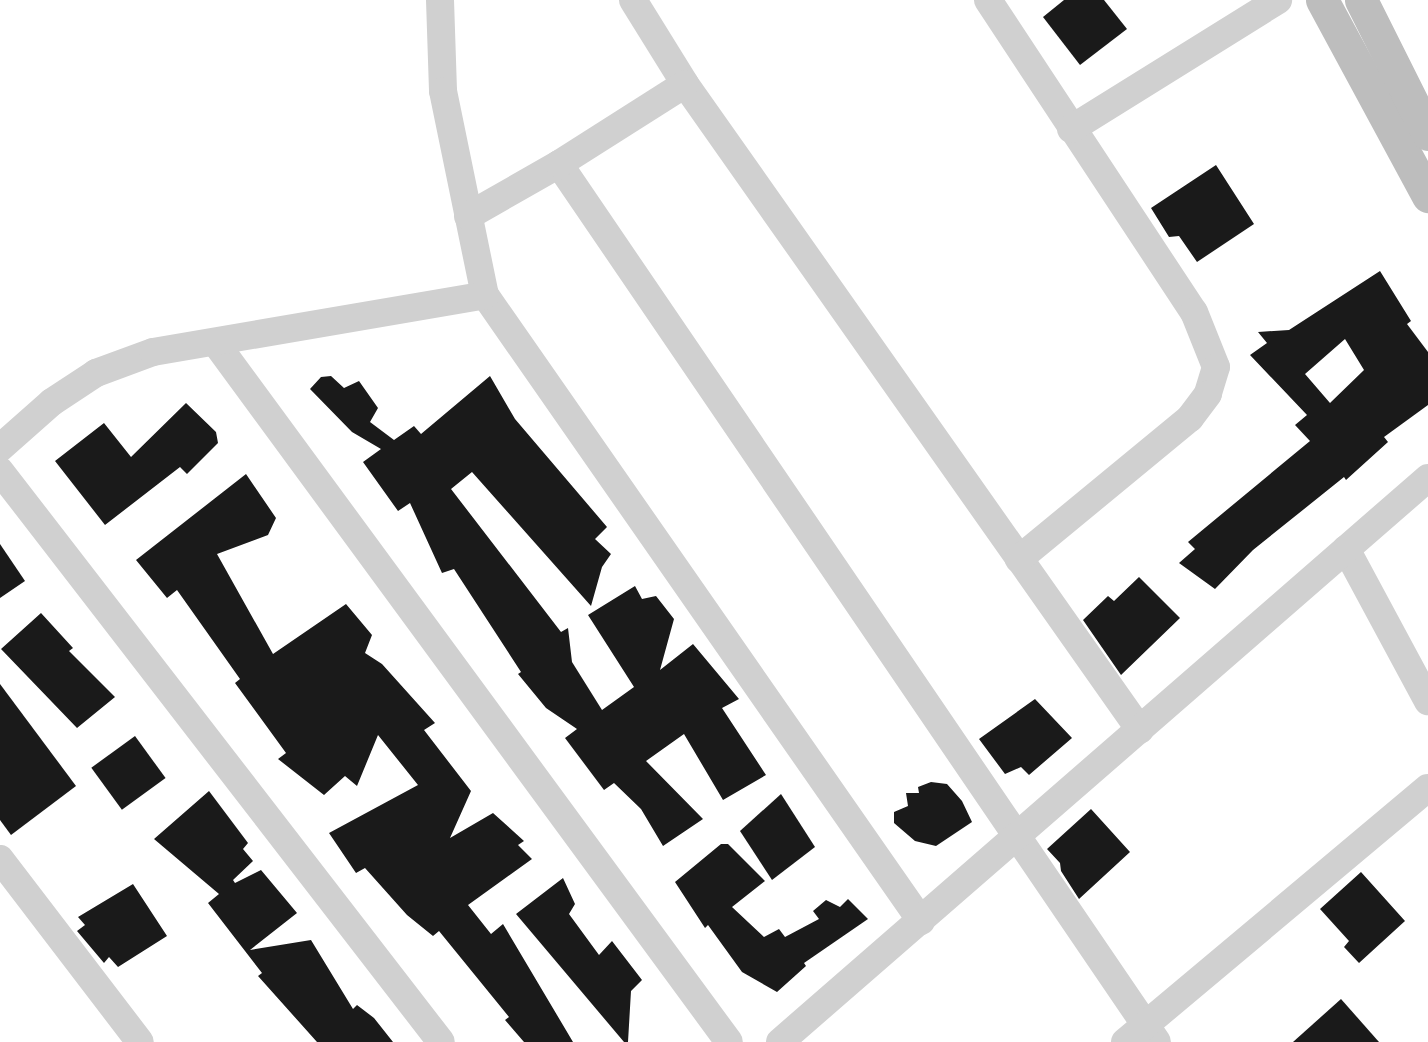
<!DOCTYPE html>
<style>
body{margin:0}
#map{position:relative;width:1428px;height:1042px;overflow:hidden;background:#fff;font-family:"Work Sans",sans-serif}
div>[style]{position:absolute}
.building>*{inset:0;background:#1a1a1a;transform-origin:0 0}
.street>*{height:28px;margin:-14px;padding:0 14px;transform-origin:14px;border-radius:14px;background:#d0d0d0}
.secondary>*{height:33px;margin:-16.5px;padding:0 16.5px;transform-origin:16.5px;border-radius:16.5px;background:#bdbdbd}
span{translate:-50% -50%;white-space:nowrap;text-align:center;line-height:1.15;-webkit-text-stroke:6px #fff;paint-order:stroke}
</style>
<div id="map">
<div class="building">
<i style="clip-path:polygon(1064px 0,1104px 0,1127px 29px,1080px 65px,1043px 17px)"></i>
<i style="clip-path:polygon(1216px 165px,1254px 224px,1197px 262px,1179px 236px,1169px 237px,1151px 208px)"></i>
<i style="clip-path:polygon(evenodd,1380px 271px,1411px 321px,1407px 324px,1428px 352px,1428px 405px,1384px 437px,1388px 442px,1346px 480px,1344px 477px,1253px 550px,1215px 589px,1179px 563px,1195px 549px,1188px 542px,1310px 441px,1295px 425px,1307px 415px,1250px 355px,1267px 343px,1258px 332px,1289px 330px,1380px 271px,1345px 339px,1364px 370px,1330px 403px,1305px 374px,1345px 339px)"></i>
<i style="clip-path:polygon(331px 376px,344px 388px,359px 381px,378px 408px,370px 422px,394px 440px,414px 426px,421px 434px,490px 376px,515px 419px,607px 527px,595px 539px,611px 554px,602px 567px,591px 606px,472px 472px,451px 489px,561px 632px,568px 628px,572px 662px,602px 710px,634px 687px,588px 615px,635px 586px,642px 599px,656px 596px,674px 619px,660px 670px,693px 644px,739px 699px,722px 708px,766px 775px,723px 800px,684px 734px,646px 761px,703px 819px,663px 846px,641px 809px,614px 783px,604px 790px,565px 738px,577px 729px,546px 708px,518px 674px,521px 672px,454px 569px,442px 573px,410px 503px,398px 511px,363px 462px,381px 449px,352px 432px,310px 389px,321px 377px)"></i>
<i style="clip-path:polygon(186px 403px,216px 432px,218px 443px,187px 474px,180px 467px,105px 525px,55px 461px,104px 423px,131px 457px)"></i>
<i style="clip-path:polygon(246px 474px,276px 518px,268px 535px,217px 554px,273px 654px,346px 604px,372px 635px,365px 653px,382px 664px,435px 723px,424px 730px,471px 791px,450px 838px,493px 813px,524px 841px,518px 845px,532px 859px,468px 905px,491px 934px,503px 924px,573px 1042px,524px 1042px,505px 1020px,509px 1017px,439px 931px,433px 936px,407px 915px,365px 868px,356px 873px,329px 833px,418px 785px,378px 735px,357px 786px,345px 776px,324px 795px,278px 759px,286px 753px,235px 683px,240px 679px,177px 590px,167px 598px,136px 560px)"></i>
<i style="clip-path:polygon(0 544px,25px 581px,0 598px)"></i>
<i style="clip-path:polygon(1139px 577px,1180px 618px,1121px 675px,1083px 620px,1108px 596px,1114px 601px)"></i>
<i style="clip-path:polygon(41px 613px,73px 648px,69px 651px,115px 697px,77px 728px,1px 649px)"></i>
<i style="clip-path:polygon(0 684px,76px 786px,11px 835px,0 820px)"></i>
<i style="clip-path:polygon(1035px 699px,1072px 738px,1029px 775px,1021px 767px,1005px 774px,979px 739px)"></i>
<i style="left:135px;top:736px;width:52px;height:54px;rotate:54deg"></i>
<i style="clip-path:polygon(931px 782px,947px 784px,962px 801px,972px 822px,936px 846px,915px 841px,894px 823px,894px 812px,908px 806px,906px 793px,919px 793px,918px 787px)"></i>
<i style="clip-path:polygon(209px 791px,248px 843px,243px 849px,253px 861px,233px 880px,235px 883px,261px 870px,297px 913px,250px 950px,311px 940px,353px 1009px,357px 1005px,374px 1018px,393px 1042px,317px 1042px,258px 976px,262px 973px,208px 903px,219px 894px,154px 839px)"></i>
<i style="clip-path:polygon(781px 794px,815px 847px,772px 880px,740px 831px)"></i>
<i style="clip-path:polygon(1091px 809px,1130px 852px,1079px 899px,1061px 871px,1060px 863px,1047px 849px)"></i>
<i style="clip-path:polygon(721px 844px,728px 844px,765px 881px,732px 907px,764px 937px,779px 929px,785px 937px,819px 919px,813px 911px,826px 900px,840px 907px,848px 899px,868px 919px,804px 963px,806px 966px,777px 992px,742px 972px,708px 925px,705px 928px,675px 882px)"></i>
<i style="clip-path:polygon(1361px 872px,1405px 921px,1359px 963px,1344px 947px,1349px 941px,1320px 909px)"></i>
<i style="clip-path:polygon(563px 878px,575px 904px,569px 914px,599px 955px,612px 941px,642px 980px,631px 991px,628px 1042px,624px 1042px,516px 914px)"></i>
<i style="clip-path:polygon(133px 884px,167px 936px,118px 967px,109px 957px,104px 963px,77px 931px,85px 925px,78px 917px)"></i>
<i style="clip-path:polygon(1341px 999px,1379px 1042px,1293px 1042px)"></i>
</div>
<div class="street">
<i style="left:440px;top:0;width:91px;rotate:88.1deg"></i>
<i style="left:443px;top:91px;width:208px;rotate:78.4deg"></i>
<i style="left:485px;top:295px;width:763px;rotate:55.14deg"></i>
<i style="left:633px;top:0;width:99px;rotate:58.2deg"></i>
<i style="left:685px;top:84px;width:790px;rotate:54.84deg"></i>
<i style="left:988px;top:0;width:374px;rotate:56.6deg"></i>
<i style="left:1194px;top:312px;width:59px;rotate:68.2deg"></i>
<i style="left:1216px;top:367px;width:28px;rotate:107deg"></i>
<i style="left:1208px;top:394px;width:30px;rotate:127deg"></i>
<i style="left:1190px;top:418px;width:222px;rotate:140.5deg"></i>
<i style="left:1071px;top:129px;width:244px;rotate:-31.9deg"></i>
<i style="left:559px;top:164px;width:1062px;rotate:55.74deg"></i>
<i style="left:468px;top:216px;width:105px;rotate:-29.7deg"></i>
<i style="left:559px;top:164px;width:149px;rotate:-32.4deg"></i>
<i style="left:215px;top:342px;width:868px;rotate:53.71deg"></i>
<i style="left:0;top:448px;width:69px;rotate:-41.5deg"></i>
<i style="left:52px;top:402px;width:53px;rotate:-33.4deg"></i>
<i style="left:96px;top:373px;width:61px;rotate:-20.2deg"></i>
<i style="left:153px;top:352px;width:337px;rotate:-9.7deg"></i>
<i style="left:0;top:471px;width:721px;rotate:52.32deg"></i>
<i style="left:1346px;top:549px;width:173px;rotate:61.7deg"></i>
<i style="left:0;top:859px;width:230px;rotate:52.6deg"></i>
<i style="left:780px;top:1042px;width:859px;rotate:-41.04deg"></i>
<i style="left:1125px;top:1042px;width:395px;rotate:-40deg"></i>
</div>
<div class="secondary">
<i style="left:1322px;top:0;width:223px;rotate:61.6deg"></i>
<i style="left:1361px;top:0;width:150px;rotate:63.4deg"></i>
</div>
</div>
